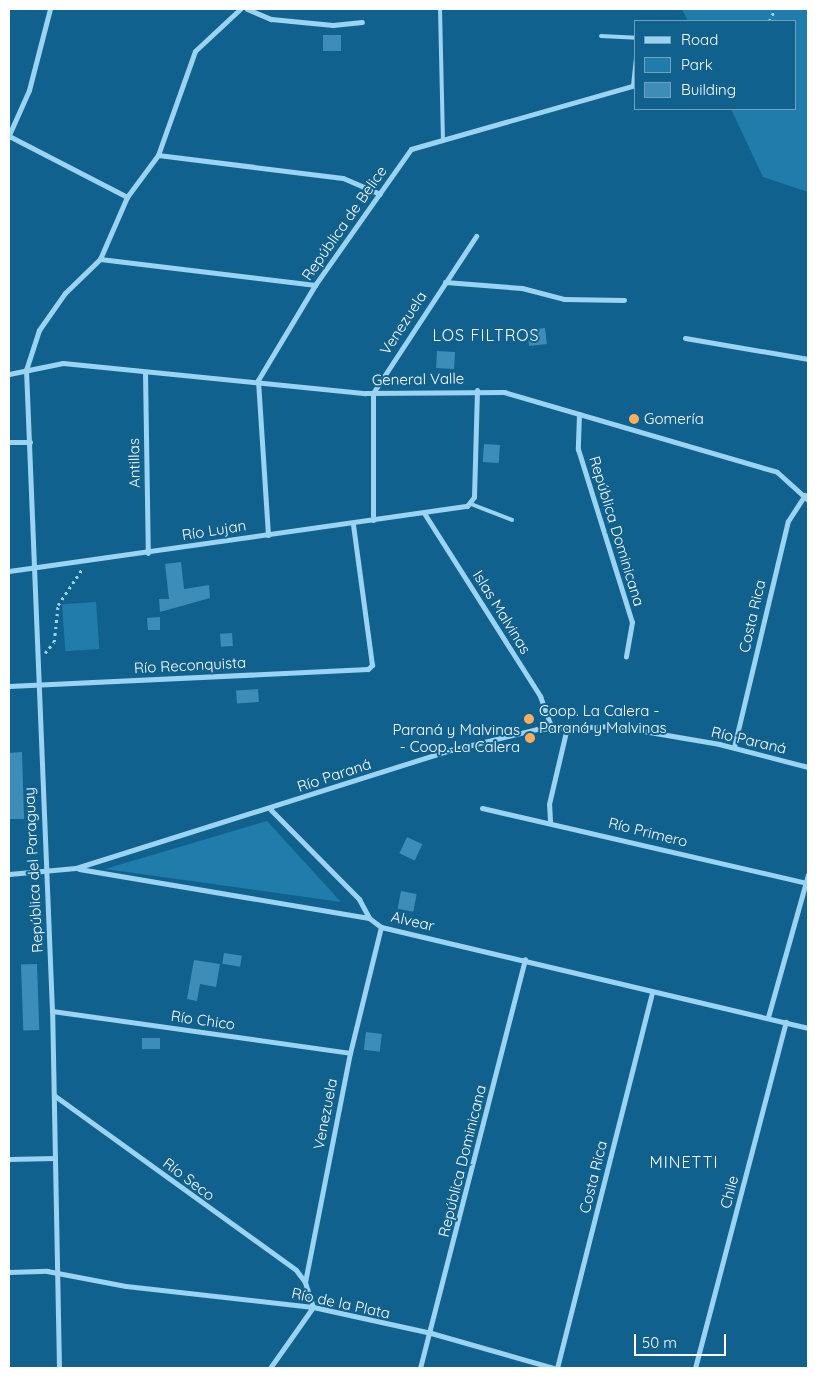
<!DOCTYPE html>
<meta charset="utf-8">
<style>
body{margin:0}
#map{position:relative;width:817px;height:1377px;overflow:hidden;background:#11618e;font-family:Quicksand,sans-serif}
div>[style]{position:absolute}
.green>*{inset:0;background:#207cab;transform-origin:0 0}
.building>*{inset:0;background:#3e8db8;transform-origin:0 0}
.path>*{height:2.5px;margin-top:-1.25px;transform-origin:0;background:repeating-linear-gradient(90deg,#9ad4f2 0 2.5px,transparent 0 6.5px)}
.lane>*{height:4px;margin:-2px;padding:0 2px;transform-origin:2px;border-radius:2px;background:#9ad4f2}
.street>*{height:5px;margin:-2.5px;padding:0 2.5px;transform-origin:2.5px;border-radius:2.5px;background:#9ad4f2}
.dots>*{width:14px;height:14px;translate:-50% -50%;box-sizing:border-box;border:2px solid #11618e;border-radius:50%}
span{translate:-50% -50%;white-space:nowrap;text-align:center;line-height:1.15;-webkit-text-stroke:4px #11618e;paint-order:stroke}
.street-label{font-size:15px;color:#fff}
.poi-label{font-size:15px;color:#fff}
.left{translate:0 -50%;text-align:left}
.right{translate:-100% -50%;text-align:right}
.neighbourhood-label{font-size:16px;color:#fff;letter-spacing:1px}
.frame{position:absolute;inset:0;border:10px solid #fff;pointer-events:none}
.legend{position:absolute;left:634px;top:20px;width:162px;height:90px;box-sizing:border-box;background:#11618e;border:1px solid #70a0bb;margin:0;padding:6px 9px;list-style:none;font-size:15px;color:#fff}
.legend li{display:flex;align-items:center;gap:10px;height:25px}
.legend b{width:25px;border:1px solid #70a0bb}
.scale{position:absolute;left:634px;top:1334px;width:92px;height:22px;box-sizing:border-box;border:2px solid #fff;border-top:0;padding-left:6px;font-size:15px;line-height:18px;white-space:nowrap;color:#fff;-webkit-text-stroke:4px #11618e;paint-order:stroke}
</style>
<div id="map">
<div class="green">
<i style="clip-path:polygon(682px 9px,808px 9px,808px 192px,763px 177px,731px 109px,796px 109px,796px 21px,688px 21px)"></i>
<i style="left:96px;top:602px;width:47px;height:34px;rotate:86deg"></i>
<i style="clip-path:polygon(267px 821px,341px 902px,105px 869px)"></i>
</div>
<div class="building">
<i style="left:323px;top:35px;width:18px;height:16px"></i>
<i style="left:545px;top:328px;width:16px;height:18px;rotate:83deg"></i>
<i style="left:437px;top:351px;width:18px;height:17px;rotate:3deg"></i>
<i style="left:484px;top:444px;width:16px;height:18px;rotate:4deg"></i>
<i style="clip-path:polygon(181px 562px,184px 589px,209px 585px,210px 598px,160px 612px,159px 599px,169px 599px,165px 564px)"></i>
<i style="clip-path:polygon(160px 617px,160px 630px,148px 630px,147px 618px)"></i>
<i style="left:232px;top:633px;width:13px;height:12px;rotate:86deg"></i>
<i style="left:258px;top:689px;width:13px;height:22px;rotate:86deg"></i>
<i style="clip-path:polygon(22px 752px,24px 819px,9px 819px,9px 753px)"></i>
<i style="left:407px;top:837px;width:17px;height:18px;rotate:25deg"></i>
<i style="left:401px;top:891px;width:16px;height:18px;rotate:11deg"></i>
<i style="left:224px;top:953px;width:18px;height:11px;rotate:9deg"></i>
<i style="clip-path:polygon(194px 960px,220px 964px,216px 987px,200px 984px,197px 1001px,187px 999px)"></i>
<i style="left:37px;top:964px;width:66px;height:16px;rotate:88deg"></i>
<i style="left:366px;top:1032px;width:16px;height:18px;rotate:7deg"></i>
<i style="left:142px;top:1038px;width:18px;height:11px"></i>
</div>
<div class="path">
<i style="left:769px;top:21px;width:13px;rotate:-63deg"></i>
<i style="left:45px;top:653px;width:14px;rotate:-51deg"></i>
<i style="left:54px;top:642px;width:37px;rotate:-84deg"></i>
<i style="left:58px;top:605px;width:43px;rotate:-56.3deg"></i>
</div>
<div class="lane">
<i style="left:440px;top:9px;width:130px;rotate:88.7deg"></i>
<i style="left:601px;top:36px;width:35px;rotate:3deg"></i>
<i style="left:633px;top:86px;width:28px;rotate:-84deg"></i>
<i style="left:471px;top:504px;width:44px;rotate:21.3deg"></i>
</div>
<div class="street">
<i style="left:247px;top:9px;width:26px;rotate:23deg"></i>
<i style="left:271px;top:19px;width:62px;rotate:5.5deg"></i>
<i style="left:333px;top:25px;width:29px;rotate:-6deg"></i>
<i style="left:9px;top:135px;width:49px;rotate:-66deg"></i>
<i style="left:29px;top:90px;width:84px;rotate:-75.5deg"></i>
<i style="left:9px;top:136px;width:133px;rotate:27.3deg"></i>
<i style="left:158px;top:155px;width:186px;rotate:7.1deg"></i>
<i style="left:343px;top:178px;width:40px;rotate:23.4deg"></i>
<i style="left:100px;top:259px;width:217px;rotate:6.9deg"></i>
<i style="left:445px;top:282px;width:77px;rotate:4.5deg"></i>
<i style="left:522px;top:288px;width:43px;rotate:14.7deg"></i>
<i style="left:564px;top:299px;width:60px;rotate:1deg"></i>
<i style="left:685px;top:338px;width:125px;rotate:9.7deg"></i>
<i style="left:145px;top:372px;width:181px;rotate:89.1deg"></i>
<i style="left:9px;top:374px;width:55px;rotate:-11.5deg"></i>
<i style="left:63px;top:363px;width:304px;rotate:5.7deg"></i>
<i style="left:366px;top:393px;width:138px;rotate:-0.4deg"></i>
<i style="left:504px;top:392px;width:284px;rotate:16.3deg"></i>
<i style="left:777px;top:472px;width:42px;rotate:42.1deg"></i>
<i style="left:579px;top:414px;width:35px;rotate:92deg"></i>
<i style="left:578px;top:449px;width:181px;rotate:72.7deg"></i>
<i style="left:632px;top:622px;width:35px;rotate:100deg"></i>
<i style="left:9px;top:442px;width:21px"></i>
<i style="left:424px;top:513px;width:217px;rotate:57.6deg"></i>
<i style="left:540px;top:696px;width:33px;rotate:70deg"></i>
<i style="left:373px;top:520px;width:127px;rotate:-90deg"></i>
<i style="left:373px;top:393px;width:188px;rotate:-56.7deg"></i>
<i style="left:268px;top:535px;width:155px;rotate:-93.7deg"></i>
<i style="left:258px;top:380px;width:111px;rotate:-59deg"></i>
<i style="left:315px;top:285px;width:166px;rotate:-54.8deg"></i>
<i style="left:411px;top:149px;width:234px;rotate:-15.9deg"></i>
<i style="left:9px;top:571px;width:463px;rotate:-8.1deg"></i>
<i style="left:467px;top:506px;width:11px;rotate:-52deg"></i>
<i style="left:474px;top:497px;width:107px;rotate:-88.4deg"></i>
<i style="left:9px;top:686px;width:359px;rotate:-2.7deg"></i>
<i style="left:368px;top:669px;width:6px;rotate:-45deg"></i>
<i style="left:372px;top:665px;width:142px;rotate:-97.7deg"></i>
<i style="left:734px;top:747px;width:232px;rotate:-76.6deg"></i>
<i style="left:788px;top:521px;width:31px;rotate:-57deg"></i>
<i style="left:482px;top:808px;width:335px;rotate:13deg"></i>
<i style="left:270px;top:809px;width:127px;rotate:45.3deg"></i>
<i style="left:359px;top:899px;width:21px;rotate:62deg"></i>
<i style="left:550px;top:821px;width:17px;rotate:-93deg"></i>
<i style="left:549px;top:804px;width:79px;rotate:-76.8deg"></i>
<i style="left:79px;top:869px;width:294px;rotate:9.6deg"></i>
<i style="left:369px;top:918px;width:15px;rotate:37deg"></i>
<i style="left:381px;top:927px;width:439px;rotate:13.3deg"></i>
<i style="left:9px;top:874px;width:67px;rotate:-5.1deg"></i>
<i style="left:76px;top:868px;width:393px;rotate:-17.5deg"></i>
<i style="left:451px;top:750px;width:89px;rotate:-13.7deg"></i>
<i style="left:537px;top:729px;width:77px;rotate:-2.2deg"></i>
<i style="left:614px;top:726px;width:107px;rotate:9.7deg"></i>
<i style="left:719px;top:744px;width:92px;rotate:14.5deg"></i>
<i style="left:52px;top:1011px;width:301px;rotate:8deg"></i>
<i style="left:768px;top:1017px;width:148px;rotate:-74.3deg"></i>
<i style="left:55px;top:1096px;width:297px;rotate:35.8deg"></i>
<i style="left:296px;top:1270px;width:15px;rotate:53deg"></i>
<i style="left:9px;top:1159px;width:46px;rotate:-1.2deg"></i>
<i style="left:9px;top:1272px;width:38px;rotate:-2deg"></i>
<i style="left:47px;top:1271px;width:80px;rotate:10.8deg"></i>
<i style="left:126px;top:1286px;width:188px;rotate:6.4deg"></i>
<i style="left:313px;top:1307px;width:121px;rotate:12.4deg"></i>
<i style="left:431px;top:1333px;width:128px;rotate:15.9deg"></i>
<i style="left:59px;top:1368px;width:357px;rotate:-91.1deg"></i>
<i style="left:52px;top:1011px;width:642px;rotate:-92.32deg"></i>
<i style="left:26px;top:370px;width:42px;rotate:-72deg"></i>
<i style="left:39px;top:330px;width:45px;rotate:-54.9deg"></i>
<i style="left:65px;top:293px;width:49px;rotate:-44.2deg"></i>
<i style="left:100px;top:259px;width:68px;rotate:-66.5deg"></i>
<i style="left:127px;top:197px;width:52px;rotate:-53.6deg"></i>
<i style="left:158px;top:155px;width:110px;rotate:-70.4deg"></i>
<i style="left:195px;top:51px;width:62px;rotate:-43deg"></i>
<i style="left:270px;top:1368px;width:75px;rotate:-54.8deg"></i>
<i style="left:313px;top:1307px;width:26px;rotate:-108deg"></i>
<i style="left:305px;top:1282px;width:233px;rotate:-78.9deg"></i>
<i style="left:350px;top:1053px;width:130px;rotate:-76.2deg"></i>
<i style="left:420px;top:1368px;width:422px;rotate:-75.6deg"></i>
<i style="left:557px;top:1368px;width:387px;rotate:-75.8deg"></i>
<i style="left:695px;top:1368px;width:358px;rotate:-75.3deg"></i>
</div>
<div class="dots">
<i style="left:634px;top:419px;background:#ffae5b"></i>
<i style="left:529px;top:719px;background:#ffae5b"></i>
<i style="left:530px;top:738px;background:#ffae5b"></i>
</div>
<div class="street-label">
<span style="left:344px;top:223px;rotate:-55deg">República de Belice</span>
<span style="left:403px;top:323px;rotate:-57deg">Venezuela</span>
<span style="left:418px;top:379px;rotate:-1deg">General Valle</span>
<span style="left:134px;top:463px;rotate:-91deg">Antillas</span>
<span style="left:214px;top:530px;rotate:-9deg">Río Lujan</span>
<span style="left:617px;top:531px;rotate:73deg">República Dominicana</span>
<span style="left:502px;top:612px;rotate:58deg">Islas Malvinas</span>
<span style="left:752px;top:616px;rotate:-77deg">Costa Rica</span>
<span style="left:190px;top:665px;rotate:-3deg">Río Reconquista</span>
<span style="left:749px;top:740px;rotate:13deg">Río Paraná</span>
<span style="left:334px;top:775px;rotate:-18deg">Río Paraná</span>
<span style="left:648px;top:832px;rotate:14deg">Río Primero</span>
<span style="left:33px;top:870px;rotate:-93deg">República del Paraguay</span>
<span style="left:413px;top:921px;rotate:13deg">Alvear</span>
<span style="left:203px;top:1020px;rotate:8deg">Río Chico</span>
<span style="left:325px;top:1114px;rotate:-79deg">Venezuela</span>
<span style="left:462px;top:1161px;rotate:-76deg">República Dominicana</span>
<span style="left:593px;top:1177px;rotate:-76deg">Costa Rica</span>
<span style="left:189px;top:1179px;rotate:37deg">Río Seco</span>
<span style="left:729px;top:1192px;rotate:-75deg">Chile</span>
<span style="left:341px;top:1303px;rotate:12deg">Río de la Plata</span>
</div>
<div class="poi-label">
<span class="left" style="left:644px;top:419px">Gomería</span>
<span class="left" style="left:539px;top:719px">Coop. La Calera -<br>Paraná y Malvinas</span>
<span class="right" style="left:520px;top:738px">Paraná y Malvinas<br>- Coop. La Calera</span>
</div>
<div class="neighbourhood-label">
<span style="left:486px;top:335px">LOS FILTROS</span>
<span style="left:684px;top:1162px">MINETTI</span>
</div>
<div class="frame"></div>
<ul class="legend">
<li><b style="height:6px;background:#9ad4f2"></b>Road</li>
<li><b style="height:14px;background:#207cab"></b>Park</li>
<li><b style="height:14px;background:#3e8db8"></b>Building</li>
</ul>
<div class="scale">50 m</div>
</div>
